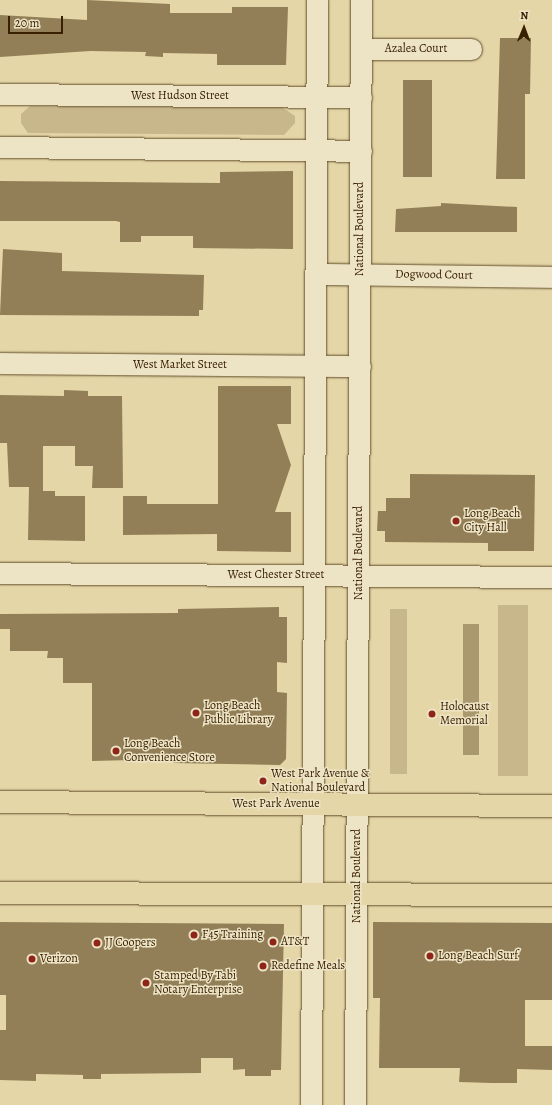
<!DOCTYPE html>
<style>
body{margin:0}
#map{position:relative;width:552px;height:1105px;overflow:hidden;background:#e4d6a7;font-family:Alegreya,serif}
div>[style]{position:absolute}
.green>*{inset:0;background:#c7b78b;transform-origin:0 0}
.water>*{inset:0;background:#aa986e;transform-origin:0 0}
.building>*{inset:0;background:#927f57;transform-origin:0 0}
.roads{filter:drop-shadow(0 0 1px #644e2a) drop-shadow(0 0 1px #644e2a)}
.minor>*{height:21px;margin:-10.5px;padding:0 10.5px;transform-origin:10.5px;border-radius:10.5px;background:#ede4c6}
.trunk>*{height:22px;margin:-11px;padding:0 11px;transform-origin:11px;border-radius:11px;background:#e4d6a7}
.dots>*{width:11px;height:11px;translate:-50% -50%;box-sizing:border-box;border:2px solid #ede4c6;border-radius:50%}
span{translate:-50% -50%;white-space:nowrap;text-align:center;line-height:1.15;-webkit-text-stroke:3px #ede4c6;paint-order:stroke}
.street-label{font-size:12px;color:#392000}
.poi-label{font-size:12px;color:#392000}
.left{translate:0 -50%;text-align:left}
.north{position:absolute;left:504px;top:8px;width:40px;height:40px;-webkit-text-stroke:3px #ede4c6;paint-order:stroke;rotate:1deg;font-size:11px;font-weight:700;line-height:16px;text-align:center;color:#392000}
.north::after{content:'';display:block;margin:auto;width:14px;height:18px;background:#392000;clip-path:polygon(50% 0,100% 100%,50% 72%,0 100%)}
.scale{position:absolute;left:8px;top:16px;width:55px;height:18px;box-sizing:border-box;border:2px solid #392000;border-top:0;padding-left:5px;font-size:12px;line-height:14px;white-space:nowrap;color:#392000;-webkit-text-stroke:3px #ede4c6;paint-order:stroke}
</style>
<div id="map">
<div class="green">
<i style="clip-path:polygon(30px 106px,282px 107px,295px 116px,295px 123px,284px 135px,28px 133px,21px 123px,21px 114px)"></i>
<i style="left:498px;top:605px;width:30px;height:171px"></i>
<i style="left:390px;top:609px;width:17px;height:165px"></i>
</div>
<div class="water">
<i style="left:463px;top:624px;width:16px;height:131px"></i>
</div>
<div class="building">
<i style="clip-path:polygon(87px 0,170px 4px,170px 13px,232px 13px,232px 7px,288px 7px,286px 65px,217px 65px,217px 54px,163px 53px,163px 57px,145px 56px,146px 52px,90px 51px,0 57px,0 15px,87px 20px)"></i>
<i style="clip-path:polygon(500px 38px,531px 38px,530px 94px,525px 94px,525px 179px,496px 179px)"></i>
<i style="left:403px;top:80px;width:29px;height:97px"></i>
<i style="clip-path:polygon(293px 171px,293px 249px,193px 248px,193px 236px,141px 236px,141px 242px,120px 242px,120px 222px,116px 221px,0 221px,0 181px,220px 183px,220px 172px)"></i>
<i style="clip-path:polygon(441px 203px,517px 207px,517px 232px,395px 232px,396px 209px,441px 206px)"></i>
<i style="clip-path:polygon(3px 249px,62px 253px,62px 271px,204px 275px,203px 310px,199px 310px,199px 316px,0 315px)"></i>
<i style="clip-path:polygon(218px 386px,291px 386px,291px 424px,277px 424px,291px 465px,275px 512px,291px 512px,291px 552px,217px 551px,217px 534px,123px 535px,123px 496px,147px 496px,147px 504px,218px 504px)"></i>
<i style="clip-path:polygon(64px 390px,88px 391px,88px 396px,122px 396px,123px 488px,92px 488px,93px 466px,75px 466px,75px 446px,43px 446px,43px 491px,55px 491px,55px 496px,85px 496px,85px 541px,28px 540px,29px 487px,9px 487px,7px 443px,0 443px,0 395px,64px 396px)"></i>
<i style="clip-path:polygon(410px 474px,535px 475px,534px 551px,488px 551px,488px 543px,385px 542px,385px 531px,377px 531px,378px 511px,386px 511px,386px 498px,410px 498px)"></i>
<i style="clip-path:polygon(279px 607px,279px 617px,287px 617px,287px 663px,277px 662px,277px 692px,287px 693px,286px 759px,280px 765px,173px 763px,173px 759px,92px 761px,92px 683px,63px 683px,63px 658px,47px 658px,48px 651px,10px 651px,10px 629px,0 629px,0 614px,178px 613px,178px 609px)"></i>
<i style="clip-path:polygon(0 922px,284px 924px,281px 1070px,271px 1070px,271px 1076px,245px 1076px,245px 1069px,233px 1070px,233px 1058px,201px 1058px,201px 1073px,101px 1074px,101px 1079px,83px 1079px,83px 1075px,36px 1074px,36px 1081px,0 1080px,0 1030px,6px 1030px,6px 995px,0 995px)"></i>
<i style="clip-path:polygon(373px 922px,552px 923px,552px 1000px,525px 1000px,525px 1046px,552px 1046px,552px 1070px,517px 1069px,517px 1083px,492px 1083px,459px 1082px,460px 1068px,379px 1068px,380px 998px,373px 998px)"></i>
</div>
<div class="roads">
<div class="minor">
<i style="left:361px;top:49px;width:110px"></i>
<i style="left:0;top:94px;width:361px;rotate:0.5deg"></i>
<i style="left:0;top:147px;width:361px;rotate:0.6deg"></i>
<i style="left:316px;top:274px;width:236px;rotate:0.7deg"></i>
<i style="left:0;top:363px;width:360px;rotate:0.5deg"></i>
<i style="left:0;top:573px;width:552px;rotate:0.42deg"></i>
<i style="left:311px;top:1105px;width:1105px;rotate:-89.69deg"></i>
<i style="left:355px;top:1105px;width:1105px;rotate:-89.69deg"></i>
</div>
<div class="trunk">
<i style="left:0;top:802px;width:552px;rotate:0.42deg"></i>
<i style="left:0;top:893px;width:552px;rotate:0.21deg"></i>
</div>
</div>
<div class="dots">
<i style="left:456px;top:521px;background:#8f2418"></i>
<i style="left:196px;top:713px;background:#8f2418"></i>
<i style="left:432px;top:714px;background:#8f2418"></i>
<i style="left:116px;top:751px;background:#8f2418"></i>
<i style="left:263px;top:781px;background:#8f2418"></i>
<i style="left:194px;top:935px;background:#8f2418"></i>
<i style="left:273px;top:942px;background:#8f2418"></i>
<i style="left:97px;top:943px;background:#8f2418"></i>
<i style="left:430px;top:956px;background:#8f2418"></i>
<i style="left:32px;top:959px;background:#8f2418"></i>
<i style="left:263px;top:966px;background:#8f2418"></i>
<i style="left:146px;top:983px;background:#8f2418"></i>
</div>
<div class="street-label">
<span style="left:416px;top:49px">Azalea Court</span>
<span style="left:180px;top:96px">West Hudson Street</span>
<span style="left:360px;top:229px;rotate:-90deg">National Boulevard</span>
<span style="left:434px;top:275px;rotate:1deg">Dogwood Court</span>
<span style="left:180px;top:365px">West Market Street</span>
<span style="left:359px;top:553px;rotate:-90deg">National Boulevard</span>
<span style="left:276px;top:575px">West Chester Street</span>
<span style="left:276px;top:804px">West Park Avenue</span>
<span style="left:357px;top:876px;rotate:-90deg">National Boulevard</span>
</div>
<div class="poi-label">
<span class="left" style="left:464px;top:521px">Long Beach<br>City Hall</span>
<span class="left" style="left:204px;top:713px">Long Beach<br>Public Library</span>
<span class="left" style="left:440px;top:714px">Holocaust<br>Memorial</span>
<span class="left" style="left:124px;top:751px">Long Beach<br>Convenience Store</span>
<span class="left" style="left:271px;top:781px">West Park Avenue &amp;<br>National Boulevard</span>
<span class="left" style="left:202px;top:935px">F45 Training</span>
<span class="left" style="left:281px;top:942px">AT&amp;T</span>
<span class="left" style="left:105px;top:943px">JJ Coopers</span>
<span class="left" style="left:438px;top:956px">Long Beach Surf</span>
<span class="left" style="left:40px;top:959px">Verizon</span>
<span class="left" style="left:271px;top:966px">Redefine Meals</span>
<span class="left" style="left:154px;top:983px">Stamped By Tabi<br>Notary Enterprise</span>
</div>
<div class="north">N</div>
<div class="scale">20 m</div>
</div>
